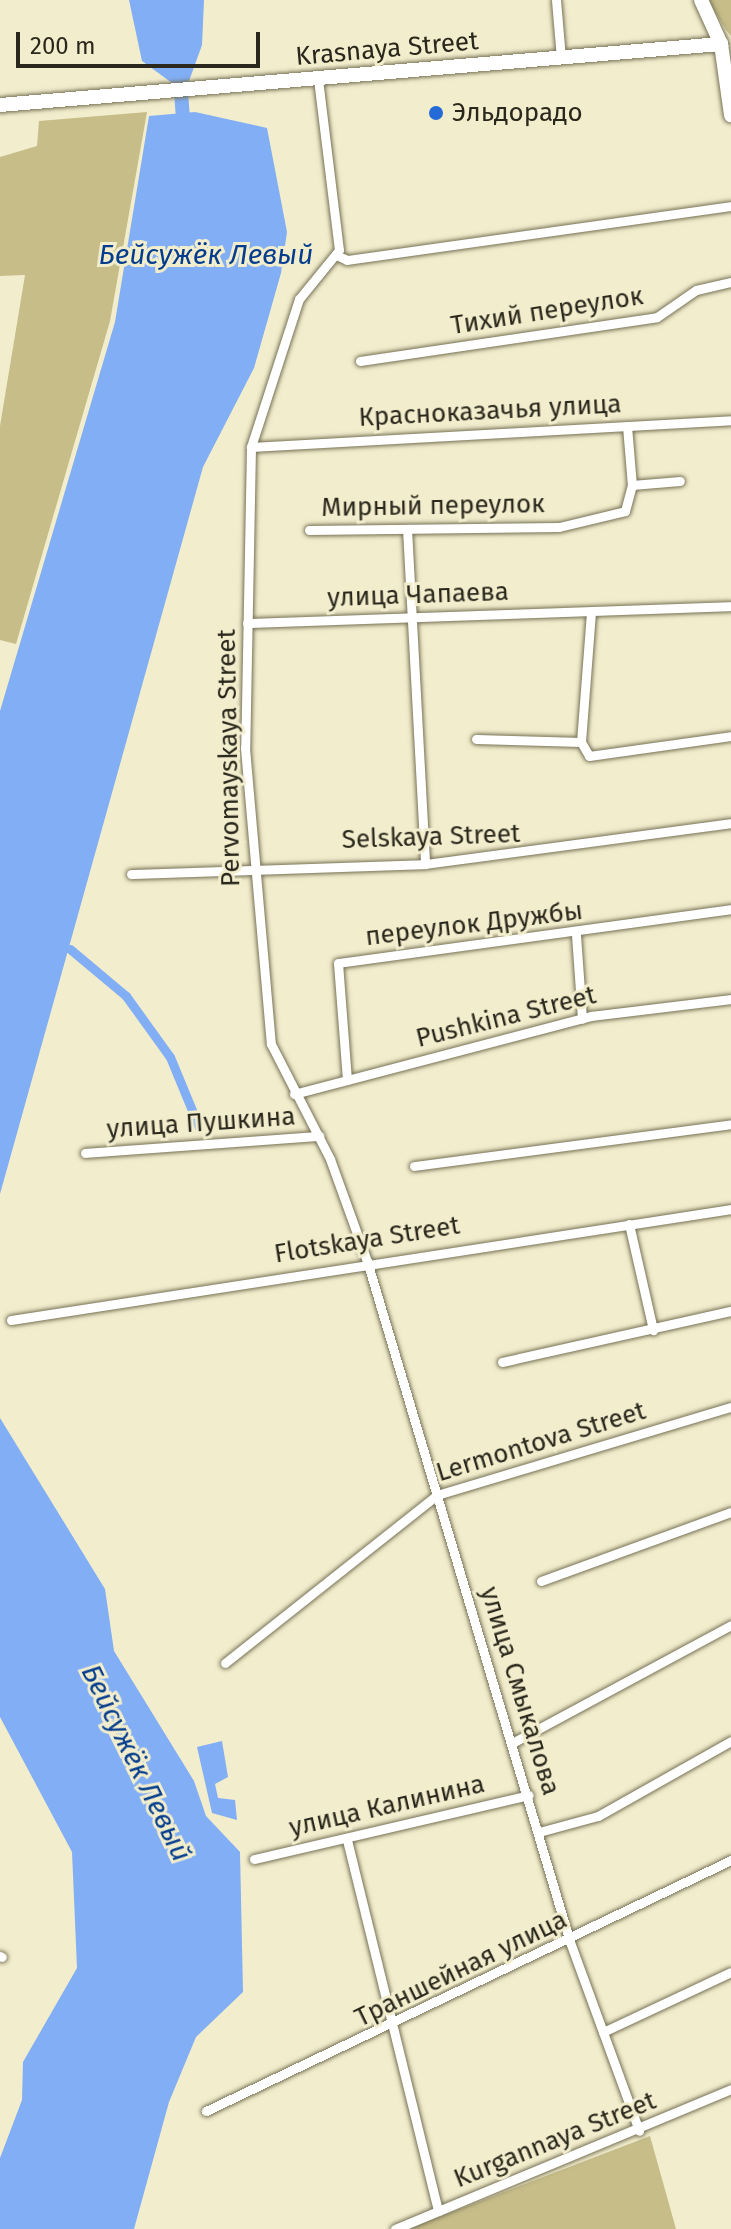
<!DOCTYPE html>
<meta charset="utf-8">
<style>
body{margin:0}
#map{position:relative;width:731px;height:2229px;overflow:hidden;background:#f2edcd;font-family:"Fira Sans",sans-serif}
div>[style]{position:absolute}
.green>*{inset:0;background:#c6bd89}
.water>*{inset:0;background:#81aef5}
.canal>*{height:9px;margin:-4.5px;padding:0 4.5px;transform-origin:4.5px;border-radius:4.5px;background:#81aef5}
.river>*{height:14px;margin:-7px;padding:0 7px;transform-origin:7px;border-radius:7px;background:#81aef5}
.roads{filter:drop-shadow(0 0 2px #777256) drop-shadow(0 0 2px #777256)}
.street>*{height:9px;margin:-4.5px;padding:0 4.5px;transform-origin:4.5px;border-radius:4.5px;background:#fff}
.secondary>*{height:14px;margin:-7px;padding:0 7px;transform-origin:7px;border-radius:7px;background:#fff}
.dots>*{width:22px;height:22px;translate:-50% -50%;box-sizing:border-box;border:4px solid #f2edcd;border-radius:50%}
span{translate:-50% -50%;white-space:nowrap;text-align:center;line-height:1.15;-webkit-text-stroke:6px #f2edcd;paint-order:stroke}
.street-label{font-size:26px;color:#2a281c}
.poi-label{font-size:26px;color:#2a281c}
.left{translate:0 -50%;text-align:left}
.water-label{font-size:28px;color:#043d8e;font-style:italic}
.scale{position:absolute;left:16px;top:32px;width:244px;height:36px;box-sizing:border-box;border:4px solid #2a281c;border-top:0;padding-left:10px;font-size:24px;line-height:28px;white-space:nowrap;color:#2a281c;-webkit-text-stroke:6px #f2edcd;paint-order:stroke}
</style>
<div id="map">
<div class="green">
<i style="clip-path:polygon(708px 0,731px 0,731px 36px,726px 30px)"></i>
<i style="clip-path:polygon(147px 112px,110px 321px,16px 644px,0 640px,0 426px,25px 275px,0 276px,0 157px,37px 146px,39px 121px)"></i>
<i style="clip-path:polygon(650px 2136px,676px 2229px,408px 2229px)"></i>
</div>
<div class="water">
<i style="clip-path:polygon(129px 0,204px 0,202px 45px,189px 81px,172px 83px,142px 61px)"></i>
<i style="clip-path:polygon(195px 112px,267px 128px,287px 232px,281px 273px,254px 368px,203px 467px,0 1194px,0 711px,115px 322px,149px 116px)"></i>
<i style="clip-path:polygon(0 1418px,105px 1589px,114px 1651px,194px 1781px,206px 1816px,240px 1852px,243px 1992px,196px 2037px,169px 2102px,134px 2229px,0 2229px,0 2158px,22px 2100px,23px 2062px,77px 1968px,72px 1852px,0 1717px)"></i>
<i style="clip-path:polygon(222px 1741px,228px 1777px,215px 1784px,218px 1798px,235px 1800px,237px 1820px,212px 1813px,197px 1747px)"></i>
</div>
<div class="canal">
<i style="left:70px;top:949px;width:73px;rotate:40deg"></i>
<i style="left:126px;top:996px;width:75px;rotate:54.2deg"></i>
<i style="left:170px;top:1057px;width:76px;rotate:67.5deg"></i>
</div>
<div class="river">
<i style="left:180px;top:80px;width:51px;rotate:85.5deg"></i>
</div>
<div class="roads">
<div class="street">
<i style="left:556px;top:0;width:58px;rotate:85.1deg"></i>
<i style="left:318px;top:79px;width:172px;rotate:83deg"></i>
<i style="left:339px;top:250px;width:63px;rotate:129.2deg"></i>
<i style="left:299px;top:299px;width:156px;rotate:108deg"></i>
<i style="left:251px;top:447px;width:301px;rotate:91.1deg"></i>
<i style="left:245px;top:748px;width:297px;rotate:85deg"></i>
<i style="left:271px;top:1044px;width:129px;rotate:62.8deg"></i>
<i style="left:330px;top:1159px;width:109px;rotate:70.1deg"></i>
<i style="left:367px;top:1261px;width:711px;rotate:73.4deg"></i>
<i style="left:570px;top:1942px;width:201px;rotate:69.9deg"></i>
<i style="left:336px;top:255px;width:12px;rotate:24deg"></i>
<i style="left:347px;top:260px;width:388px;rotate:-8deg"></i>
<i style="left:360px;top:361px;width:300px;rotate:-8.4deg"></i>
<i style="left:657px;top:317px;width:47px;rotate:-34.7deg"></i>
<i style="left:696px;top:290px;width:36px;rotate:-13deg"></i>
<i style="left:627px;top:426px;width:59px;rotate:85.2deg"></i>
<i style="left:251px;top:447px;width:481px;rotate:-3.2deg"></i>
<i style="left:407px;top:529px;width:335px;rotate:86.9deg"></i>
<i style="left:309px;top:530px;width:250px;rotate:-0.7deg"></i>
<i style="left:559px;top:527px;width:68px;rotate:-13.6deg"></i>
<i style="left:625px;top:511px;width:27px;rotate:-75deg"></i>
<i style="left:632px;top:485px;width:48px;rotate:-4.8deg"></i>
<i style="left:247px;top:623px;width:484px;rotate:-2deg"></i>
<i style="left:476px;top:739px;width:105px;rotate:1.6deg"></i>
<i style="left:581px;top:742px;width:16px;rotate:60deg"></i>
<i style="left:589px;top:756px;width:143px;rotate:-8deg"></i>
<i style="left:581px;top:742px;width:131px;rotate:-85.6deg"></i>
<i style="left:131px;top:874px;width:294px;rotate:-1.9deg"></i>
<i style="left:425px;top:864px;width:309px;rotate:-7.6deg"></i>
<i style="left:576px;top:935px;width:84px;rotate:85.9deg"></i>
<i style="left:347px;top:1080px;width:117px;rotate:-94.4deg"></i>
<i style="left:338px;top:963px;width:397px;rotate:-7.8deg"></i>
<i style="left:294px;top:1094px;width:307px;rotate:-14.7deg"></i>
<i style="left:591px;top:1016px;width:141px;rotate:-6.9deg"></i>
<i style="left:85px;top:1153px;width:235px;rotate:-4.2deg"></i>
<i style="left:414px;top:1166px;width:320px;rotate:-7.5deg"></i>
<i style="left:629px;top:1224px;width:109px;rotate:77.2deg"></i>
<i style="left:11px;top:1320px;width:729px;rotate:-8.76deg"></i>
<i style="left:502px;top:1362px;width:235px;rotate:-12.6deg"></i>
<i style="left:541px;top:1581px;width:202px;rotate:-20deg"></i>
<i style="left:225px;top:1663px;width:270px;rotate:-38.4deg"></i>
<i style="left:437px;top:1495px;width:307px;rotate:-16.7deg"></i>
<i style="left:514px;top:1742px;width:247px;rotate:-28.3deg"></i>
<i style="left:539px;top:1832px;width:61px;rotate:-15.2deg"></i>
<i style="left:598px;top:1816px;width:153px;rotate:-29.4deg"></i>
<i style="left:347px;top:1840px;width:382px;rotate:76.2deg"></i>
<i style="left:254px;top:1859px;width:282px;rotate:-13.1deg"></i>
<i style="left:0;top:1956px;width:2px;rotate:27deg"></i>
<i style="left:603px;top:2032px;width:141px;rotate:-25.1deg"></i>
<i style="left:206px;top:2111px;width:582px;rotate:-25.55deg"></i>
<i style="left:395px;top:2229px;width:364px;rotate:-22.6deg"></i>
</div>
<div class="secondary">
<i style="left:701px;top:0;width:48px;rotate:65.6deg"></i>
<i style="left:721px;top:44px;width:72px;rotate:82deg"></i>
<i style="left:0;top:105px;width:724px;rotate:-4.84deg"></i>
</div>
</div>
<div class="dots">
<i style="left:436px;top:113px;background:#256bd7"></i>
</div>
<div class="street-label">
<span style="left:387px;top:49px;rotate:-5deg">Krasnaya Street</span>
<span style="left:547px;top:311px;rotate:-9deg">Тихий переулок</span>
<span style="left:490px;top:411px;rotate:-3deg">Красноказачья улица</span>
<span style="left:433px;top:506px;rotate:-1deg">Мирный переулок</span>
<span style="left:418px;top:595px;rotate:-2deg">улица Чапаева</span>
<span style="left:229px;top:758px;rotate:-91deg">Pervomayskaya Street</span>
<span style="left:431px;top:837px;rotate:-2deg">Selskaya Street</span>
<span style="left:474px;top:924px;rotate:-7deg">переулок Дружбы</span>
<span style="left:506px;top:1017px;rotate:-14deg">Pushkina Street</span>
<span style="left:201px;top:1123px;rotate:-4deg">улица Пушкина</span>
<span style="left:367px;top:1240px;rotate:-9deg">Flotskaya Street</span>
<span style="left:541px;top:1442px;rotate:-17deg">Lermontova Street</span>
<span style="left:520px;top:1691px;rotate:73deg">улица Смыкалова</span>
<span style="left:387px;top:1806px;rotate:-13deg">улица Калинина</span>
<span style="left:461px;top:1969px;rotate:-26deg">Траншейная улица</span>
<span style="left:555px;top:2140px;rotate:-22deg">Kurgannaya Street</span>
</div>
<div class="poi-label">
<span class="left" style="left:452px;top:113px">Эльдорадо</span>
</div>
<div class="water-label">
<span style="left:206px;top:255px">Бейсужёк Левый</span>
<span style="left:136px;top:1763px;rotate:64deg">Бейсужёк Левый</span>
</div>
<div class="scale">200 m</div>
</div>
